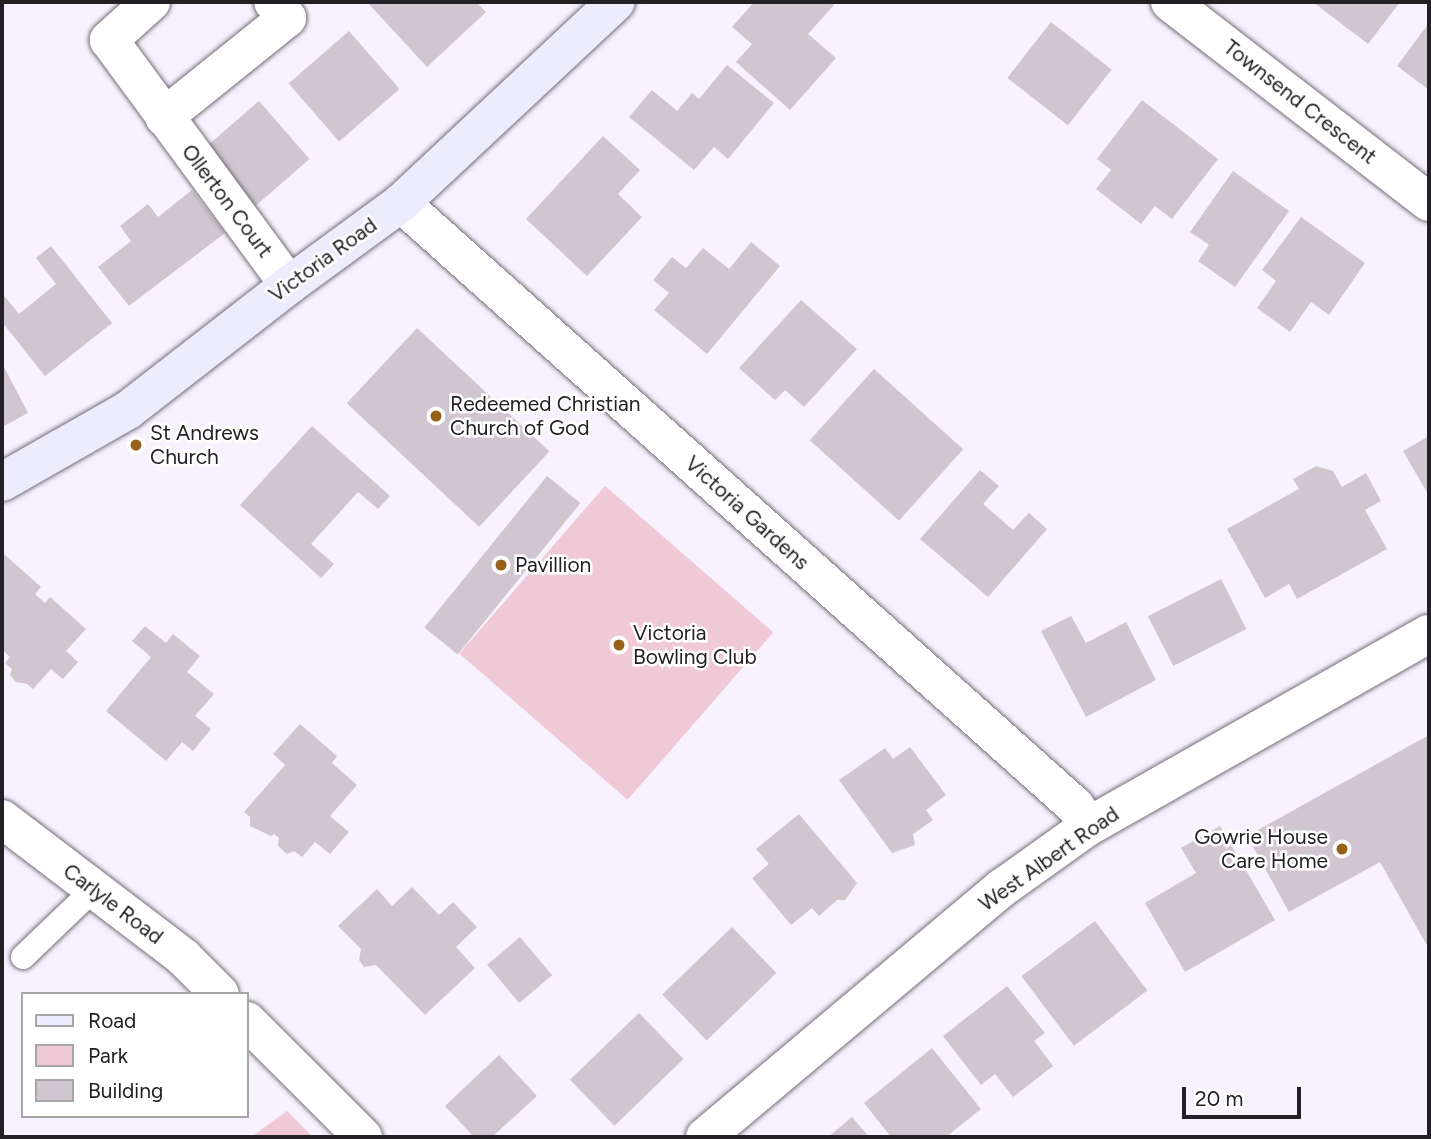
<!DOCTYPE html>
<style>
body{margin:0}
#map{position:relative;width:1431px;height:1139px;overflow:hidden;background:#f8f1ff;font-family:Figtree,sans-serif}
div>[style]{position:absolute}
.green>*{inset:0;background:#efc9d5;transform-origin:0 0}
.building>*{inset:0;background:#d1c5cf;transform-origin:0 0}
.roads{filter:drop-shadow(0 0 2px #756e7a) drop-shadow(0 0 2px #756e7a)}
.service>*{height:24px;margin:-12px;padding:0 12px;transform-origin:12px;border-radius:12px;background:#fff}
.minor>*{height:38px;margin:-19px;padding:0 19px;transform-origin:19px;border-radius:19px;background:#fff}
.secondary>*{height:38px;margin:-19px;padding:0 19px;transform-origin:19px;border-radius:19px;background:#edecfc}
.dots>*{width:19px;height:19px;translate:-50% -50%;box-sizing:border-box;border:4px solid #fff;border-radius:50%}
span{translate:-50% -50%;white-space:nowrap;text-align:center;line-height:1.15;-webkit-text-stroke:5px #fff;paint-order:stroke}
.street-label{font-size:21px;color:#222024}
.poi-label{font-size:21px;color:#222024}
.left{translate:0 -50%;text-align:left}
.right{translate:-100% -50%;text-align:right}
.frame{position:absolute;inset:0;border:4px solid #222024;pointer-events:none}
.legend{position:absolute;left:21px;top:992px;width:228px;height:126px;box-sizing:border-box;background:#fff;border:2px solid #a7a6a7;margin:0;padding:9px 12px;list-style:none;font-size:21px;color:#222024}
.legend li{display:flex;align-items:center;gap:14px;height:35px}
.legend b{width:35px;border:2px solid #a7a6a7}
.scale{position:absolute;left:1182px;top:1087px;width:119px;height:32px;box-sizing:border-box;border:4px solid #222024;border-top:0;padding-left:9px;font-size:21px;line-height:24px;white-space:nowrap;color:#222024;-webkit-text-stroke:5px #fff;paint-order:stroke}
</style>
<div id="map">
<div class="green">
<i style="left:605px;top:486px;width:223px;height:222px;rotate:41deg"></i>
<i style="clip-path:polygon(287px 1111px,313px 1137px,251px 1137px)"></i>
</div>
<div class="building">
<i style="clip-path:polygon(367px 2px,476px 2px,486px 12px,427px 67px)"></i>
<i style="clip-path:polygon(754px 2px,830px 2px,834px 5px,808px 34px,836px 58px,790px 110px,736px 62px,752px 44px,732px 27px)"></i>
<i style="clip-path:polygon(1313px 2px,1400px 2px,1368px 44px)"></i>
<i style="left:1051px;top:22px;width:77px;height:71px;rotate:38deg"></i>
<i style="clip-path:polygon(1429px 23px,1429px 90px,1397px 66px)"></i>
<i style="left:349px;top:31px;width:77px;height:80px;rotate:49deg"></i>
<i style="clip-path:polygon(727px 65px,774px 103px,728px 159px,714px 147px,694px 170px,629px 117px,652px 90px,677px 111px,692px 93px,699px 99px)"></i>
<i style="clip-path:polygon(1142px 100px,1218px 159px,1172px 219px,1155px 206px,1141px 224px,1096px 189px,1111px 170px,1097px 159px)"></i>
<i style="left:259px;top:101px;width:77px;height:79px;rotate:49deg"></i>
<i style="clip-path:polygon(603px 136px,640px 170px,618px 194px,642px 217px,587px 276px,526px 219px)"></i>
<i style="clip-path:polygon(1233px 171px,1289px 211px,1235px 287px,1198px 261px,1209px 245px,1190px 232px)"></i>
<i style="clip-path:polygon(192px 190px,225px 233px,129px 306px,98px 267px,131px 241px,120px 226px,148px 204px,158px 217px)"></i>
<i style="clip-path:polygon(1301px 217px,1365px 263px,1329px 315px,1311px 302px,1290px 332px,1257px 308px,1276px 281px,1262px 270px)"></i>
<i style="clip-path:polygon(751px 242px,780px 266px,707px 354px,654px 310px,669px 293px,653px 280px,672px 257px,686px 268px,703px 248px,729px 269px)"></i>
<i style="clip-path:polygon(51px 246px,112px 323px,45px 376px,2px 322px,2px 293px,19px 314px,56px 284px,36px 258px)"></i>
<i style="clip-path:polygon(801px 300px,857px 349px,804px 407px,785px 390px,775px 400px,739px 368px)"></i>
<i style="left:417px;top:328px;width:181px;height:103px;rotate:43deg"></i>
<i style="clip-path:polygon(2px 363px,28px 413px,2px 427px)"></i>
<i style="left:874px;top:369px;width:120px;height:96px;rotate:42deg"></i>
<i style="clip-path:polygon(312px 426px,390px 496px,378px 509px,358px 492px,311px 544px,334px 564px,321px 578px,240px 505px)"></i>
<i style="clip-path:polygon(1429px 436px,1429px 496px,1403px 451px)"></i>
<i style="clip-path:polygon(1316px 466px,1333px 471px,1342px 487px,1366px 473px,1381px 501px,1365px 510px,1387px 549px,1297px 599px,1289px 584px,1265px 598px,1227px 529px,1299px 489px,1293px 479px)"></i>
<i style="clip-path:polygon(980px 470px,999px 486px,983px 504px,1013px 530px,1029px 513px,1047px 529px,988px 597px,920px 539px)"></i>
<i style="left:547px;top:476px;width:43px;height:195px;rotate:39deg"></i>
<i style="clip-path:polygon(4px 554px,41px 587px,35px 594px,45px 603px,50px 597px,86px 629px,66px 651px,78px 662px,63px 679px,51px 669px,33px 689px,27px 684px,16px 682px,10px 675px,12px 669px,5px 663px,10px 657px,2px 650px)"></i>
<i style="left:1221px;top:579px;width:56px;height:82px;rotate:63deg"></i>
<i style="clip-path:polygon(1071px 616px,1086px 643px,1126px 622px,1156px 680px,1086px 717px,1041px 631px)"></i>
<i style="clip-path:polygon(145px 626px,166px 643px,173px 634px,200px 656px,187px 672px,214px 694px,195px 716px,211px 729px,193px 751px,182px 742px,166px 761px,106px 711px,151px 657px,132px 641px)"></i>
<i style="clip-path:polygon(300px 724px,337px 756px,332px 763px,357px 785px,330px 816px,349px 832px,330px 854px,315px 842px,302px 857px,294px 851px,287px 854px,278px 846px,279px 838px,274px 834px,271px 836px,250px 826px,250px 817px,244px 812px,285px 765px,273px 754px)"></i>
<i style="clip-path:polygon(1429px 735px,1429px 949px,1380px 862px,1289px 912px,1247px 836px)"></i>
<i style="clip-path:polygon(910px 747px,946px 795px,926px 810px,933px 820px,913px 834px,915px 845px,892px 853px,839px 780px,885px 748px,893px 759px)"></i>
<i style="clip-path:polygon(799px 814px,857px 883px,845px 900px,837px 900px,819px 916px,812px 908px,791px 925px,752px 878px,769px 864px,756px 849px)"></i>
<i style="clip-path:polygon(1220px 826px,1275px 920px,1185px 972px,1145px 903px,1196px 873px,1181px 848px)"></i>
<i style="clip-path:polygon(412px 887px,439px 915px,453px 902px,477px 927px,456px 947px,475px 968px,425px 1015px,376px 965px,364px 967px,359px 960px,361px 949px,338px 926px,377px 889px,392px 906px)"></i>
<i style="left:1095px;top:921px;width:87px;height:92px;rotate:53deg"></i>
<i style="left:732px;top:927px;width:64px;height:97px;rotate:46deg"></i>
<i style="left:520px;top:937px;width:50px;height:43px;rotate:50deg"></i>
<i style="clip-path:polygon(1007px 986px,1045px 1033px,1034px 1041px,1053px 1066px,1013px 1097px,995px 1074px,981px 1085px,943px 1036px)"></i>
<i style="left:639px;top:1013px;width:64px;height:96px;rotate:46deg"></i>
<i style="clip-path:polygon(932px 1048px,981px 1109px,946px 1137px,891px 1137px,864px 1103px)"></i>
<i style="clip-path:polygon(499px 1055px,537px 1096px,492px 1137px,474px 1137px,445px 1106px)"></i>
<i style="clip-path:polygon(852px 1117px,869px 1137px,828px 1137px)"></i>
</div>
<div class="roads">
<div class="service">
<i style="left:23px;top:957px;width:98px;rotate:-43.8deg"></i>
</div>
<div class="minor">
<i style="left:151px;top:2px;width:57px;rotate:137.9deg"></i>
<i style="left:109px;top:40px;width:304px;rotate:53.7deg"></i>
<i style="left:1170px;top:2px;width:327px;rotate:37.7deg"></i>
<i style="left:164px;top:117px;width:158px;rotate:-38.8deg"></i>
<i style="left:287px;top:18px;width:21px;rotate:-131deg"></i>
<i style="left:401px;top:203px;width:904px;rotate:41.82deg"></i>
<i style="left:1075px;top:806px;width:24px;rotate:55deg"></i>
<i style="left:2px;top:819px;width:228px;rotate:37.3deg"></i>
<i style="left:183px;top:957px;width:52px;rotate:45deg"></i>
<i style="left:247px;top:1021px;width:164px;rotate:45deg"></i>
<i style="left:705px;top:1137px;width:388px;rotate:-40deg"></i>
<i style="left:1002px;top:888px;width:107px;rotate:-35.5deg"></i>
<i style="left:1089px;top:826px;width:390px;rotate:-29.5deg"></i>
</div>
<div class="secondary">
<i style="left:2px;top:482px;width:145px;rotate:-29.7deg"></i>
<i style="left:128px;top:410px;width:204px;rotate:-37.8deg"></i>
<i style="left:289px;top:285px;width:139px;rotate:-36.2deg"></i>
<i style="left:401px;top:203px;width:294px;rotate:-43.1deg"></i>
</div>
</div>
<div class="dots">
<i style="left:436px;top:416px;background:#976019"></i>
<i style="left:136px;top:445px;background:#976019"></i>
<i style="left:501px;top:565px;background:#976019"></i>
<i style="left:619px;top:645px;background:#976019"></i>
<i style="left:1342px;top:849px;background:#976019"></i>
</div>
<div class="street-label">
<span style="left:1300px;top:102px;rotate:38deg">Townsend Crescent</span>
<span style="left:227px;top:201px;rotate:53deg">Ollerton Court</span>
<span style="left:323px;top:260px;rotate:-36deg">Victoria Road</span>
<span style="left:747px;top:513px;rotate:42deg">Victoria Gardens</span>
<span style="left:1049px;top:859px;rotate:-35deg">West Albert Road</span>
<span style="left:113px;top:904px;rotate:37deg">Carlyle Road</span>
</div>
<div class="poi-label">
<span class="left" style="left:450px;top:416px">Redeemed Christian<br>Church of God</span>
<span class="left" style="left:150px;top:445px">St Andrews<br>Church</span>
<span class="left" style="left:515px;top:565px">Pavillion</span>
<span class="left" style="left:633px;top:645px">Victoria<br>Bowling Club</span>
<span class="right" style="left:1328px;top:849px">Gowrie House<br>Care Home</span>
</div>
<div class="frame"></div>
<ul class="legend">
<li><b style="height:9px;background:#edecfc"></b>Road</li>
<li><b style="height:19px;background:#efc9d5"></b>Park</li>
<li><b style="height:19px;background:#d1c5cf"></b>Building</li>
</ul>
<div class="scale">20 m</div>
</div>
